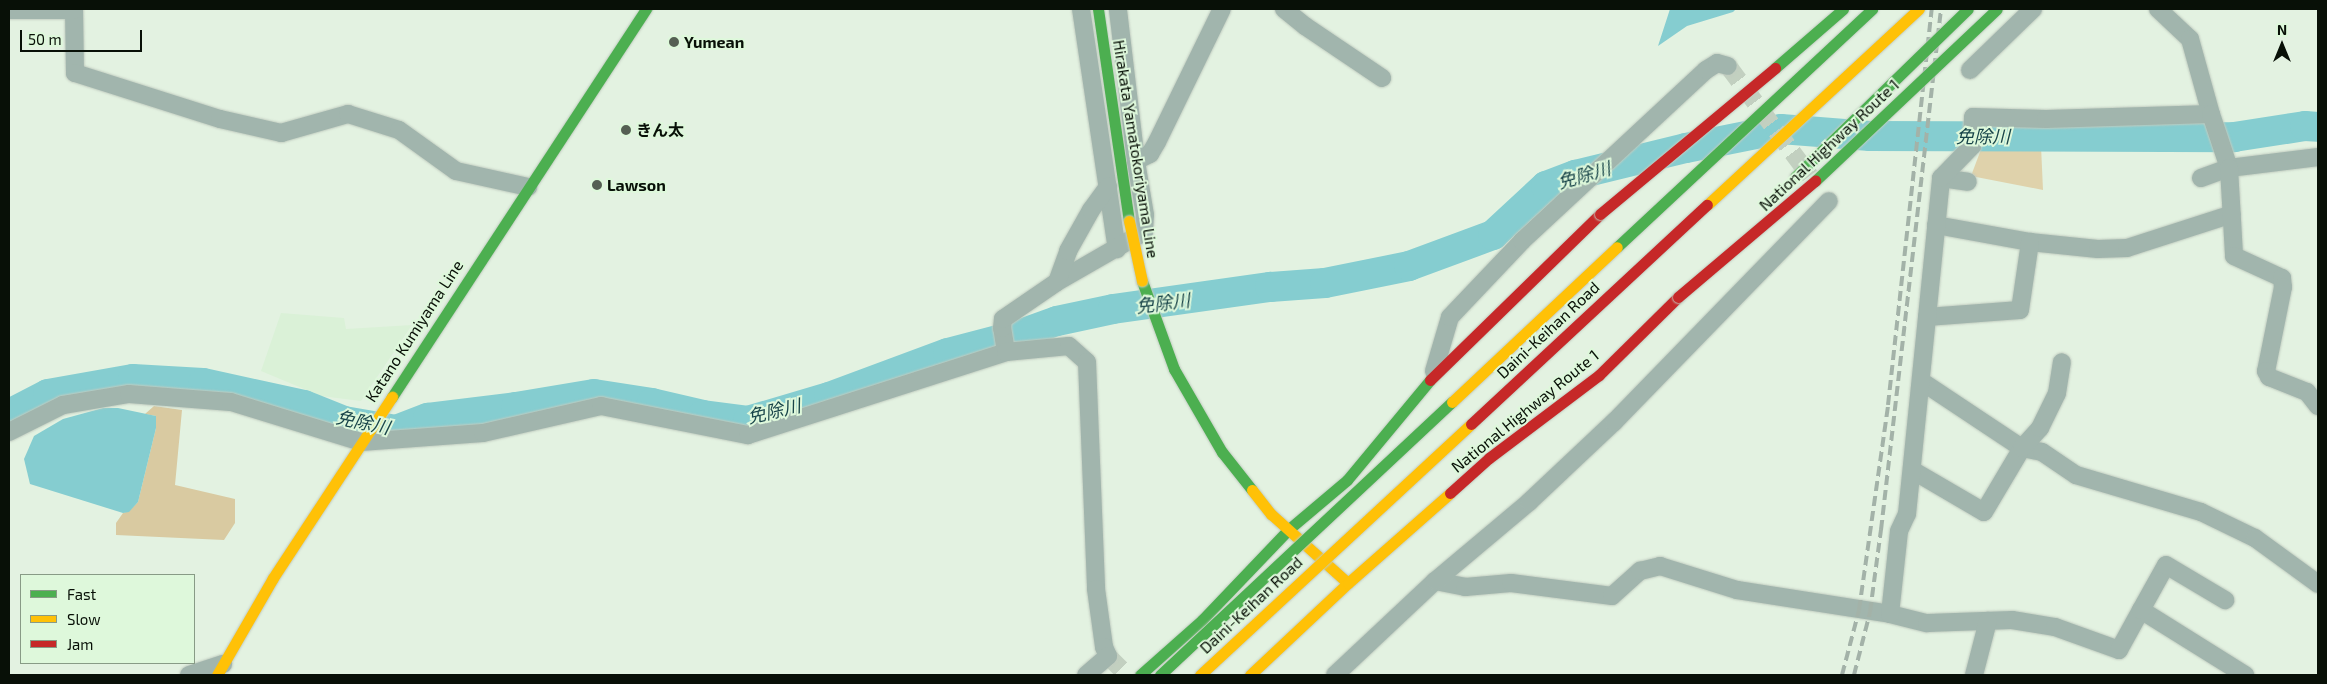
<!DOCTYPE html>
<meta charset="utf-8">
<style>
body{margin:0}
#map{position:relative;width:2327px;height:684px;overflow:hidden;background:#e3f2e1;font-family:"Exo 2","Noto Sans JP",sans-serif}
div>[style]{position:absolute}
.built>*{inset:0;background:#daf1d7}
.green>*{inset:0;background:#dfd2ab}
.forest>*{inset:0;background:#d9caa1}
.water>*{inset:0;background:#85cdd0}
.river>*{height:30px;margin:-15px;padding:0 15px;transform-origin:15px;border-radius:15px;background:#85cdd0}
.street-tunnel>*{height:18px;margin-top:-9px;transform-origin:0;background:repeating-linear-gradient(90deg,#c2d0c0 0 18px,transparent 0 27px)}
.roads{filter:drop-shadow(0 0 1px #c1ccc0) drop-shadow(0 0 1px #c1ccc0)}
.street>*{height:18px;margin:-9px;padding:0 9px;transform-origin:9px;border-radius:9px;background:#a1b5ad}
.fast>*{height:11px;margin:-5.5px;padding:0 5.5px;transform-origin:5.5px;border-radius:5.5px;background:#4caf50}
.slow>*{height:11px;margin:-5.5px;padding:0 5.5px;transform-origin:5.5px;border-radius:5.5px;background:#ffc107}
.jam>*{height:11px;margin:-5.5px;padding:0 5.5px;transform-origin:5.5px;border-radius:5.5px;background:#c62828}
.rail>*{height:4px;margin-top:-2px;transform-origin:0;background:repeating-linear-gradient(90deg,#a3b2a8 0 10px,transparent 0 15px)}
.bridges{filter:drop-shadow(0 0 1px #c1ccc0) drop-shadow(0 0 1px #c1ccc0)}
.fast-bridge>*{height:11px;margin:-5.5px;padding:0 5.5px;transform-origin:5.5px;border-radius:5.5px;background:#4caf50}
.slow-bridge>*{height:11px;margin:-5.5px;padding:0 5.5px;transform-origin:5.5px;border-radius:5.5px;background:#ffc107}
.jam-bridge>*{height:11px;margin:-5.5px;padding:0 5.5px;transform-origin:5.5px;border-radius:5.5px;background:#c62828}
.dots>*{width:14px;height:14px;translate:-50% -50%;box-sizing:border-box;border:2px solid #def8db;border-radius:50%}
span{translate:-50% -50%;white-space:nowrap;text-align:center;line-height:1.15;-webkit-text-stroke:4px #def8db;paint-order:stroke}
.poi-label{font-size:16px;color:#081007;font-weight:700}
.left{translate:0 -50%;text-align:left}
.street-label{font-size:16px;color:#081007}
.water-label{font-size:18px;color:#184449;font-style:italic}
.frame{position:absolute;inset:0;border:10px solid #081007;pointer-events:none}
.legend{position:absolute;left:20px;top:574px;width:175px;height:90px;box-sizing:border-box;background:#def8db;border:1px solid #889b86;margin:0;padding:6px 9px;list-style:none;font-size:15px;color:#081007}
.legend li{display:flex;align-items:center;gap:10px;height:25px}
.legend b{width:25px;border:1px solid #889b86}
.north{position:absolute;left:2257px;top:20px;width:50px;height:50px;-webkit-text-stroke:4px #def8db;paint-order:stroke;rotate:0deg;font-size:14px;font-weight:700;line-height:20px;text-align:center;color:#081007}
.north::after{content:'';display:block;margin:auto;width:18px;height:22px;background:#081007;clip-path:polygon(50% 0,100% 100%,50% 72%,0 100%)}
.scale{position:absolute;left:20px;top:30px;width:122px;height:22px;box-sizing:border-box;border:2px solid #081007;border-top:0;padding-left:6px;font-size:15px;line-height:18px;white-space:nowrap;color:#081007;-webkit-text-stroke:4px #def8db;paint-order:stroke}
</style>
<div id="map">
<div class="built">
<i style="clip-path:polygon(281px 313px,344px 318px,346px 329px,412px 325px,361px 401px,321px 396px,261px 371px)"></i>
</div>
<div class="green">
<i style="clip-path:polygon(1983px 144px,2041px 146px,2043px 190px,1971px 176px)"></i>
</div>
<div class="forest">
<i style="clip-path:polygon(154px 406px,182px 410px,175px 485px,235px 499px,235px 523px,224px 540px,116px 535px,116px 523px,123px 513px,129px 511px,138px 502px,156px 428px,156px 416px,145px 414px)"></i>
</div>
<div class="water">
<i style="clip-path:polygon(1670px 9px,1736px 9px,1733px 12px,1687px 26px,1658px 46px)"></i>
<i style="clip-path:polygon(103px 408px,118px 408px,156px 416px,156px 428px,138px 502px,129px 512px,123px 513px,30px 484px,24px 459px,34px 436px,63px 419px)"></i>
</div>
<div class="river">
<i style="left:9px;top:414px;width:44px;rotate:-27.1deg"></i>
<i style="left:48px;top:394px;width:86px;rotate:-10deg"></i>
<i style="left:133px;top:379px;width:70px;rotate:3.3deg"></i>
<i style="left:203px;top:383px;width:103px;rotate:12.3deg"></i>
<i style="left:304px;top:405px;width:43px;rotate:21.8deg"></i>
<i style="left:344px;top:421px;width:53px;rotate:9.8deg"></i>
<i style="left:396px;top:430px;width:34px;rotate:-21deg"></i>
<i style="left:428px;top:418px;width:89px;rotate:-7.1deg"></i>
<i style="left:516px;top:407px;width:79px;rotate:-9.5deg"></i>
<i style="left:594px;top:394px;width:59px;rotate:8.8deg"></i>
<i style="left:652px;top:403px;width:52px;rotate:13.2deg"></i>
<i style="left:703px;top:415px;width:45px;rotate:7.6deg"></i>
<i style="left:748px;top:421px;width:84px;rotate:-16.5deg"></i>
<i style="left:829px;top:397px;width:127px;rotate:-20.3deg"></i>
<i style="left:948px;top:353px;width:75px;rotate:-14.6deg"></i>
<i style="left:1021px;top:334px;width:38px;rotate:-20deg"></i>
<i style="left:1057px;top:321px;width:57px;rotate:-12.1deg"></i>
<i style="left:1113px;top:309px;width:159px;rotate:-8deg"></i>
<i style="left:1270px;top:287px;width:55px;rotate:-4.2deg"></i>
<i style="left:1325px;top:283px;width:86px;rotate:-11.4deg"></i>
<i style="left:1409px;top:266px;width:90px;rotate:-20.3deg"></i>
<i style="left:1493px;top:235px;width:72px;rotate:-42.8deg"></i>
<i style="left:1546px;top:186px;width:31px;rotate:-21deg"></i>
<i style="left:1575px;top:175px;width:114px;rotate:-13.7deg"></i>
<i style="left:1686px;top:148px;width:97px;rotate:-11.3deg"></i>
<i style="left:1781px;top:129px;width:89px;rotate:4.5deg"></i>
<i style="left:1870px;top:136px;width:364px;rotate:0.2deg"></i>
<i style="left:2234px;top:137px;width:72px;rotate:-8.8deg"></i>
<i style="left:2305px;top:126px;width:13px;rotate:4deg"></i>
</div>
<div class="street-tunnel">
<i style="left:1728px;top:66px;width:137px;rotate:53.3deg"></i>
<i style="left:1108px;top:656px;width:27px;rotate:45deg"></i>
</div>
<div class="roads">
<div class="street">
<i style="left:74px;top:9px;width:64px;rotate:89.1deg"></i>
<i style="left:75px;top:73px;width:152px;rotate:17.6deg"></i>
<i style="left:220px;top:119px;width:63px;rotate:12.9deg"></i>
<i style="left:281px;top:133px;width:70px;rotate:-15.8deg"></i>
<i style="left:348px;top:114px;width:53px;rotate:17.4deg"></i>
<i style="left:399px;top:130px;width:70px;rotate:35.7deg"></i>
<i style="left:456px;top:171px;width:74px;rotate:12.5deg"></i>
<i style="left:1081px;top:9px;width:243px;rotate:81.5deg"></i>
<i style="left:1284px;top:9px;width:27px;rotate:39deg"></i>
<i style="left:1305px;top:26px;width:93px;rotate:34deg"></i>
<i style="left:2158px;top:9px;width:44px;rotate:43.2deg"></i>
<i style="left:2190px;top:39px;width:78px;rotate:74.4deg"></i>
<i style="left:9px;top:10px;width:65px"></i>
<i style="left:1970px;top:70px;width:88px;rotate:-44.1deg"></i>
<i style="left:1136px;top:161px;width:16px;rotate:-27deg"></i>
<i style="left:1150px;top:154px;width:14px;rotate:-60deg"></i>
<i style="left:1157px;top:142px;width:148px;rotate:-64deg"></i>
<i style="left:1941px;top:178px;width:27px;rotate:8deg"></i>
<i style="left:2201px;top:178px;width:30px;rotate:-20deg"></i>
<i style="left:2229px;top:168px;width:90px;rotate:-7deg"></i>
<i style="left:1936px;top:225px;width:96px;rotate:10.3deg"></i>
<i style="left:2030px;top:242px;width:68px;rotate:5.9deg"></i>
<i style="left:2098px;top:249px;width:29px;rotate:-2deg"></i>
<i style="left:2127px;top:248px;width:110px;rotate:-17.9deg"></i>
<i style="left:1057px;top:282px;width:100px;rotate:-29.9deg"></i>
<i style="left:1144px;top:232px;width:17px;rotate:-87deg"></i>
<i style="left:1145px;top:215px;width:55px;rotate:-99.5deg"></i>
<i style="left:1136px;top:161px;width:153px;rotate:-96.8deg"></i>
<i style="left:1927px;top:317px;width:93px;rotate:-4.3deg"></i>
<i style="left:2020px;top:310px;width:69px;rotate:-81.6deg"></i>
<i style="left:1006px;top:352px;width:24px;rotate:-99deg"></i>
<i style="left:1002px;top:328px;width:9px;rotate:-84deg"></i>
<i style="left:1003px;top:319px;width:65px;rotate:-34.4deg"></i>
<i style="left:1057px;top:282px;width:33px;rotate:-70deg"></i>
<i style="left:1068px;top:251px;width:47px;rotate:-60.7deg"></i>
<i style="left:1091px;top:210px;width:29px;rotate:-54deg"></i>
<i style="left:1434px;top:371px;width:56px;rotate:-73.5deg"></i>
<i style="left:1450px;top:317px;width:105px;rotate:-46.5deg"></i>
<i style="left:1522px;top:241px;width:251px;rotate:-42.9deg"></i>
<i style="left:1706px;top:70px;width:13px;rotate:-32deg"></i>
<i style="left:1717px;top:63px;width:11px;rotate:15deg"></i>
<i style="left:1921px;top:381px;width:121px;rotate:33.6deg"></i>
<i style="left:2022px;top:448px;width:20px;rotate:11deg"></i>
<i style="left:2042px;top:452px;width:41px;rotate:34.1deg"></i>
<i style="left:2076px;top:475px;width:130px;rotate:16.5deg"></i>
<i style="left:2201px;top:512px;width:60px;rotate:25.7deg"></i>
<i style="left:2255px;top:538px;width:78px;rotate:36.1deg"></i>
<i style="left:9px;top:432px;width:60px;rotate:-26.6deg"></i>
<i style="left:63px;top:405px;width:67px;rotate:-9.5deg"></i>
<i style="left:129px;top:394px;width:102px;rotate:4.5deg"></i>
<i style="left:231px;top:402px;width:136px;rotate:17.1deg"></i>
<i style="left:361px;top:442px;width:122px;rotate:-4.2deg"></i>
<i style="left:483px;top:433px;width:121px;rotate:-12.9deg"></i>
<i style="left:601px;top:406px;width:150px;rotate:11.2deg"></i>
<i style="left:748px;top:435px;width:271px;rotate:-17.8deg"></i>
<i style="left:1006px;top:352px;width:63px;rotate:-5.4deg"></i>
<i style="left:1069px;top:346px;width:24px;rotate:42deg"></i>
<i style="left:1087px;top:362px;width:227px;rotate:87.7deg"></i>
<i style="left:1096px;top:589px;width:59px;rotate:82.1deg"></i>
<i style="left:1104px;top:647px;width:10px;rotate:66deg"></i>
<i style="left:1108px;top:656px;width:29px;rotate:139deg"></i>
<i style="left:1912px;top:470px;width:83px;rotate:30.3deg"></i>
<i style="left:1984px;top:512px;width:74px;rotate:-59.3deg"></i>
<i style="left:2022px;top:448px;width:27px;rotate:-48deg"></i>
<i style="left:2040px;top:428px;width:39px;rotate:-64deg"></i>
<i style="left:2057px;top:393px;width:31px;rotate:-81deg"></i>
<i style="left:1435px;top:581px;width:31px;rotate:11deg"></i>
<i style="left:1465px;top:587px;width:46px;rotate:-5deg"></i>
<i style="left:1511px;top:583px;width:102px;rotate:7.3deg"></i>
<i style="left:1612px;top:596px;width:38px;rotate:-42deg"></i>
<i style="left:1640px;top:571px;width:21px;rotate:-14deg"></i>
<i style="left:1660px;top:566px;width:81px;rotate:17.3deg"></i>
<i style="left:1737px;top:590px;width:155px;rotate:8.9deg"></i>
<i style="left:1890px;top:614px;width:38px;rotate:14deg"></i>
<i style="left:1927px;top:623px;width:85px;rotate:-2deg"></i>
<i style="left:2012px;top:620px;width:44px;rotate:9.2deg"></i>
<i style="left:2055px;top:627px;width:68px;rotate:19.8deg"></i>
<i style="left:2119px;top:650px;width:46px;rotate:-61.2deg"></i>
<i style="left:2141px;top:610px;width:123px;rotate:32deg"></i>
<i style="left:2141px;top:610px;width:51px;rotate:-60.9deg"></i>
<i style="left:2166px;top:565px;width:69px;rotate:30.7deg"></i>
<i style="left:1890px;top:614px;width:83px;rotate:-83.8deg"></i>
<i style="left:1899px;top:531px;width:19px;rotate:-65deg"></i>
<i style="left:1907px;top:514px;width:338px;rotate:-84.2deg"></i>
<i style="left:1941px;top:178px;width:45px;rotate:-45.9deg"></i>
<i style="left:1972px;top:146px;width:29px;rotate:-88deg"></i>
<i style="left:1973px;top:117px;width:73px;rotate:1.6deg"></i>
<i style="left:2046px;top:119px;width:165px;rotate:-1.7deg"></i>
<i style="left:2211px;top:114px;width:57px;rotate:71.6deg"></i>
<i style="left:2229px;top:168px;width:88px;rotate:86.7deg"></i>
<i style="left:2234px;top:256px;width:53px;rotate:24.6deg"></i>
<i style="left:2282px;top:278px;width:9px;rotate:84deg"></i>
<i style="left:2283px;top:287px;width:86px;rotate:101.4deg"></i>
<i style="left:2266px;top:371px;width:7px;rotate:63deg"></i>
<i style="left:2269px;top:377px;width:41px;rotate:21.5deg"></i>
<i style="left:2307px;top:392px;width:18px;rotate:52deg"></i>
<i style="left:189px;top:675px;width:36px;rotate:-18deg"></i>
<i style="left:1335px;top:675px;width:137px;rotate:-43.2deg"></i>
<i style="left:1435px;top:581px;width:123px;rotate:-40deg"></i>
<i style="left:1529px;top:502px;width:117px;rotate:-43.3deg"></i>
<i style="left:1614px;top:422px;width:308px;rotate:-45.8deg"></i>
<i style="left:1974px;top:675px;width:56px;rotate:-75.5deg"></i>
</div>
<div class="fast">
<i style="left:1098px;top:9px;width:214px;rotate:81.7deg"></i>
<i style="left:1142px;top:281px;width:94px;rotate:70deg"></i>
<i style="left:1174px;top:369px;width:96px;rotate:60deg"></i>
<i style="left:1222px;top:452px;width:48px;rotate:51.7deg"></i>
<i style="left:392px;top:397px;width:464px;rotate:-56.8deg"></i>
<i style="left:1140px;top:675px;width:83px;rotate:-41.6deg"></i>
<i style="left:1202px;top:620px;width:126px;rotate:-46.3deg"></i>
<i style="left:1289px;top:529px;width:76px;rotate:-40.2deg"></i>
<i style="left:1347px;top:480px;width:130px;rotate:-50.3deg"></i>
</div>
<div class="slow">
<i style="left:1252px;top:490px;width:31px;rotate:52deg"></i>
<i style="left:1271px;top:514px;width:103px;rotate:41.9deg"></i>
<i style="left:217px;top:675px;width:112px;rotate:-60deg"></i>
<i style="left:273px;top:578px;width:217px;rotate:-56.7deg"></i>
<i style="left:1250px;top:675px;width:134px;rotate:-43.2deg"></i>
<i style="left:1348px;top:583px;width:136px;rotate:-41.4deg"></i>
</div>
<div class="jam">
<i style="left:1430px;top:380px;width:238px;rotate:-44.3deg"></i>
<i style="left:1450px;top:493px;width:52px;rotate:-41.9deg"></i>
<i style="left:1489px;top:458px;width:138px;rotate:-37deg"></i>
<i style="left:1599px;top:375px;width:111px;rotate:-44.6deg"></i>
</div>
</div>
<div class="rail">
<i style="left:1842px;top:675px;width:67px;rotate:-75.3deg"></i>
<i style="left:1859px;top:610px;width:207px;rotate:-81.9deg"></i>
<i style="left:1888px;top:405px;width:398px;rotate:-83.7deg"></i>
<i style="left:1854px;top:675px;width:65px;rotate:-75.7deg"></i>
<i style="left:1870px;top:612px;width:83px;rotate:-82.4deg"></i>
<i style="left:1881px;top:530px;width:524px;rotate:-83.43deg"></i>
</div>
<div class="bridges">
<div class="fast-bridge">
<i style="left:1775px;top:68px;width:90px;rotate:-40.9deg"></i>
<i style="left:1795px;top:177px;width:241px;rotate:-44.2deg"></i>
<i style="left:1815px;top:181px;width:250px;rotate:-43.4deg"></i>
<i style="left:1617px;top:247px;width:349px;rotate:-43deg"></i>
<i style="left:1160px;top:675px;width:400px;rotate:-43.1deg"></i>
</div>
<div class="slow-bridge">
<i style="left:1707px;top:205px;width:289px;rotate:-42.8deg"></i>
<i style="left:1129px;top:221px;width:61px;rotate:77.8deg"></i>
<i style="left:1452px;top:402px;width:226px;rotate:-43.2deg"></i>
<i style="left:1200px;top:675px;width:369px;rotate:-42.8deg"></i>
</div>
<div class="jam-bridge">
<i style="left:1600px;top:214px;width:228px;rotate:-39.8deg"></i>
<i style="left:1678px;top:297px;width:180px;rotate:-40.3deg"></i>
<i style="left:1471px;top:424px;width:322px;rotate:-42.9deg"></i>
</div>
</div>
<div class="dots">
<i style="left:674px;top:42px;background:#555f53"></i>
<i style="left:626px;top:130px;background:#555f53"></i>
<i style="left:597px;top:185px;background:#555f53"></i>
</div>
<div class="poi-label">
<span class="left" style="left:684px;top:42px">Yumean</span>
<span class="left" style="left:636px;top:130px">きん太</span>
<span class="left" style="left:607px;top:185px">Lawson</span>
</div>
<div class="street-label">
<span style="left:1829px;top:145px;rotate:-43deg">National Highway Route 1</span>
<span style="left:1136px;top:149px;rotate:81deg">Hirakata Yamatokoriyama Line</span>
<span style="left:1548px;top:330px;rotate:-43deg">Daini-Keihan Road</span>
<span style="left:414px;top:331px;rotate:-57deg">Katano Kumiyama Line</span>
<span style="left:1525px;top:411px;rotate:-39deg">National Highway Route 1</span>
<span style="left:1251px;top:605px;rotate:-43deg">Daini-Keihan Road</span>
</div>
<div class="water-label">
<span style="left:1983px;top:136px">免除川</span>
<span style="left:1584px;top:175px;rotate:-16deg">免除川</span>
<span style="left:1163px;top:303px;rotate:-7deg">免除川</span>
<span style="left:774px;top:411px;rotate:-13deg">免除川</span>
<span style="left:363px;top:422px;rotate:12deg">免除川</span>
</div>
<div class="frame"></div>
<ul class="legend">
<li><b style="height:6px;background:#4caf50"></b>Fast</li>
<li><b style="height:6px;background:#ffc107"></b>Slow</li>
<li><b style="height:6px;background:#c62828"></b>Jam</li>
</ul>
<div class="north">N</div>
<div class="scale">50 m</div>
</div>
